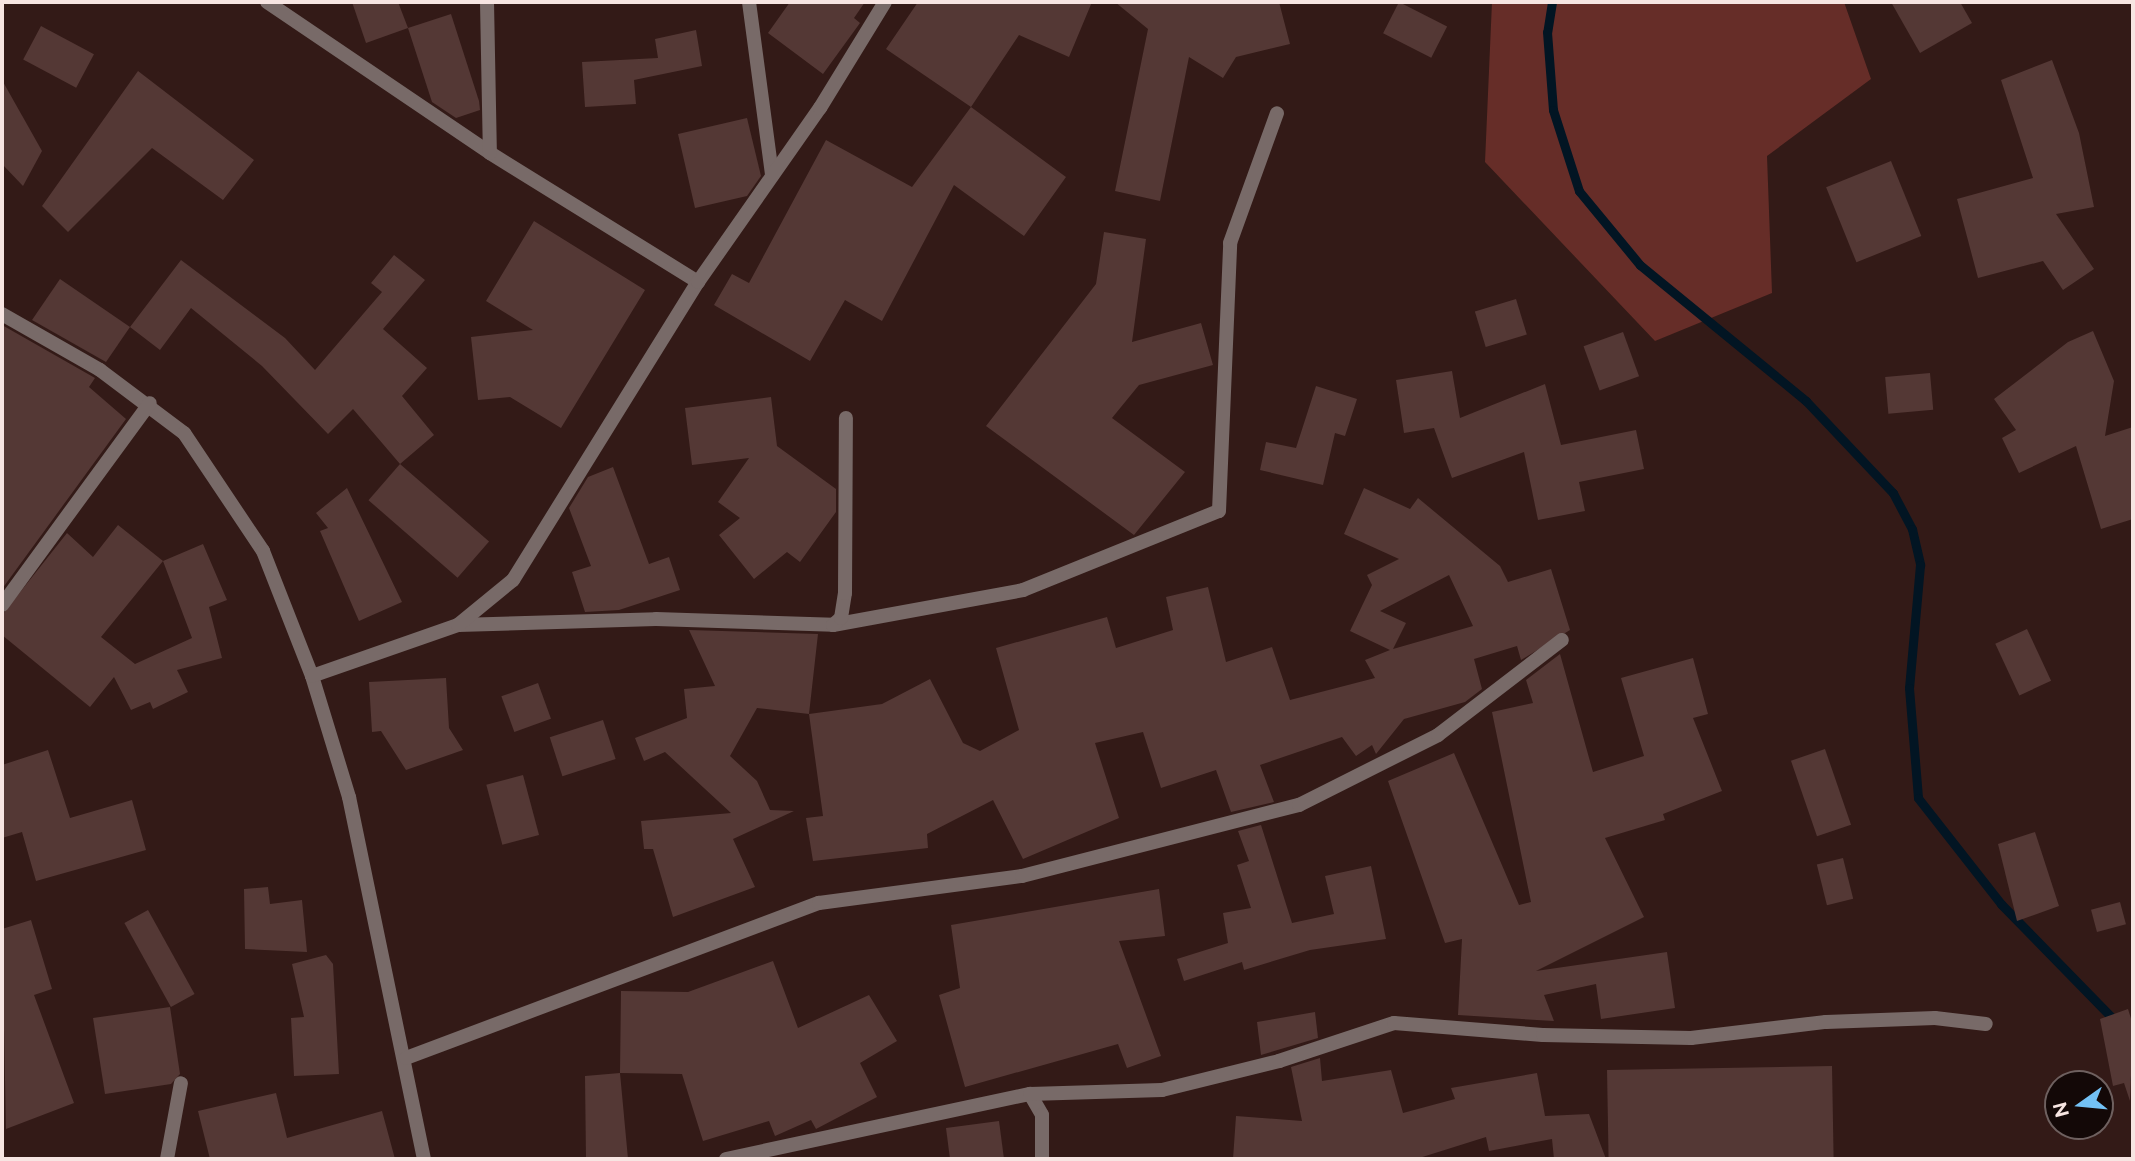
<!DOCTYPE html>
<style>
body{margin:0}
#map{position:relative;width:2135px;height:1161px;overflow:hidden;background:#331a17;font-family:Raleway,sans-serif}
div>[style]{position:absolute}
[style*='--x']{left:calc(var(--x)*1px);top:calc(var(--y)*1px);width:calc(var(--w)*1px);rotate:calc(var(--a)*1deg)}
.green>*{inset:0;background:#662d28}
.stream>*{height:9px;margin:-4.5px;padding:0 4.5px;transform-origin:4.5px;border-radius:4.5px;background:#021523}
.building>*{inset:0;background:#543835;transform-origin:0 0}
.minor>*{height:14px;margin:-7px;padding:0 7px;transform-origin:7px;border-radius:7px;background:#786a68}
span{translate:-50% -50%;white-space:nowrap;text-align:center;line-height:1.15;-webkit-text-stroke:7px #130807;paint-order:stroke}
.frame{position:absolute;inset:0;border:4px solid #f7e5e2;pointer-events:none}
.north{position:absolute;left:2044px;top:1070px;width:70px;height:70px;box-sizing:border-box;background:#130807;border:2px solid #6e605f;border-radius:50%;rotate:255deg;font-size:19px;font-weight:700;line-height:28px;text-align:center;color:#f7e5e2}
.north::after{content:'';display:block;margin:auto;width:24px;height:32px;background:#73c1f5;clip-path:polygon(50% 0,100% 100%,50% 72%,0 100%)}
</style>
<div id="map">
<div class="green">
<div style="clip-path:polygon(1492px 2px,1844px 2px,1871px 79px,1767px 156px,1772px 293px,1655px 341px,1485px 162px)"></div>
</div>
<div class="stream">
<div style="--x:1552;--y:2;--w:30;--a:99"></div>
<div style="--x:1547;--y:32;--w:78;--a:85.6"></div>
<div style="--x:1553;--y:110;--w:85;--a:72.2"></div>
<div style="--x:1579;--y:191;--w:96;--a:50.5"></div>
<div style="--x:1640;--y:265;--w:215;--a:39.3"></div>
<div style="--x:1806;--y:401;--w:127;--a:46.6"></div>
<div style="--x:1893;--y:493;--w:41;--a:62.2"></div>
<div style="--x:1912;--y:529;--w:37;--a:77"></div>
<div style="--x:1920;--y:565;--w:123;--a:95.1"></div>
<div style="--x:1909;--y:688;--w:110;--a:85.3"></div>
<div style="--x:1918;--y:798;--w:135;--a:51.9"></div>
<div style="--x:2001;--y:904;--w:169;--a:45.7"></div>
<div style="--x:2128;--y:1058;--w:20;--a:75"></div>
</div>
<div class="building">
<div style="clip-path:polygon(352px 2px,398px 2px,408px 28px,366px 43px)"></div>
<div style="clip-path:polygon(790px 2px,865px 2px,854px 18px,860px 23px,823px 74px,768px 33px)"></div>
<div style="clip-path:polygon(918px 2px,1092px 2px,1069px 57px,1019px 35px,971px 107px,886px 49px)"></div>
<div style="clip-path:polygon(1115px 2px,1279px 2px,1290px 44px,1236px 57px,1223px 78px,1189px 57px,1160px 201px,1115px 191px,1148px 29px)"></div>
<div style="left:1399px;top:2px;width:54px;height:35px;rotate:27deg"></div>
<div style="clip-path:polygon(1891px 2px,1960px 2px,1972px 23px,1920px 53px)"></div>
<div style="clip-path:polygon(451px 14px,479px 101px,480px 110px,456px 118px,432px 102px,408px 28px)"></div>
<div style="left:41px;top:26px;width:60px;height:38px;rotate:28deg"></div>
<div style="clip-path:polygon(696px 30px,702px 66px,634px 80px,636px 104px,585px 107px,582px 62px,658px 58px,655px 39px)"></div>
<div style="clip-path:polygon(2052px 60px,2079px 133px,2094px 207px,2056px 214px,2094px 269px,2063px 290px,2043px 261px,1978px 278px,1957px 199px,2033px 178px,2001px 80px)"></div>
<div style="clip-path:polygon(138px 71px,254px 160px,223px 200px,152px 148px,68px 232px,42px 206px)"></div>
<div style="clip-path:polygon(2px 80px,42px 151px,23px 186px,2px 164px)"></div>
<div style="clip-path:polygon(971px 107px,1066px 177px,1024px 236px,954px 185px,882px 321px,845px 300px,810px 361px,714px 305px,732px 274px,749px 283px,826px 140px,912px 187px)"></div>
<div style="clip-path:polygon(747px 118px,761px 176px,747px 196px,695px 208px,678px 134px)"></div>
<div style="left:1891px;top:161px;width:81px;height:70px;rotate:68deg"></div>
<div style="clip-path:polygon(534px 221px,645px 290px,561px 428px,510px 397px,478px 400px,471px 337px,533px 330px,486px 301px)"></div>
<div style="clip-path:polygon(1104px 232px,1146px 239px,1132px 342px,1201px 323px,1213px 365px,1139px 385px,1112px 418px,1185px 472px,1134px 535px,986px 426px,1096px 284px)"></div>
<div style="clip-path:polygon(394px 255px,425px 280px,383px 329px,427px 368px,402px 396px,434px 435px,400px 464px,353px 409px,328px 434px,262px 366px,191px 308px,160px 350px,130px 327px,181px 260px,285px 338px,315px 370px,382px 292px,371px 283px)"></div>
<div style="clip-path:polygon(60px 279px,130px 327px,106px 362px,32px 320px)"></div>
<div style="left:1516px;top:299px;width:37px;height:43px;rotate:73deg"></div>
<div style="clip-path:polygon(2px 325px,95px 378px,89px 387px,126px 419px,2px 589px)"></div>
<div style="clip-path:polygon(2093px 331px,2114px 381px,2105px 436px,2133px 427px,2133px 519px,2101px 529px,2076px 446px,2019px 473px,2002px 438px,2016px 430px,1994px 399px,2068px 342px)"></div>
<div style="left:1623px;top:332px;width:47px;height:42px;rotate:70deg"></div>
<div style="clip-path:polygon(1452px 371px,1460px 418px,1545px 384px,1561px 445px,1636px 430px,1644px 469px,1579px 482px,1585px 511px,1538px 520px,1524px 452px,1452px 478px,1434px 428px,1404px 433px,1396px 380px)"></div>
<div style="left:1930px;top:373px;width:37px;height:45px;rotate:85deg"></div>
<div style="clip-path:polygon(1316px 386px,1357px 399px,1345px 436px,1335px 433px,1323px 485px,1260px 470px,1266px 442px,1296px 448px)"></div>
<div style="clip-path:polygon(771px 397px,777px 446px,836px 489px,836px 512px,800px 562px,787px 552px,754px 579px,719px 535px,740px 518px,718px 502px,749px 458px,692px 465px,685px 408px)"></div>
<div style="left:400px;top:464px;width:118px;height:48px;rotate:41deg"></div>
<div style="clip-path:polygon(613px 467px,649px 564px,669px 557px,680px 590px,619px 610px,585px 612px,572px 572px,591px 566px,569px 508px,588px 477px)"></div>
<div style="clip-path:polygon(347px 488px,402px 602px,359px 621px,320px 531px,328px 528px,316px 513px)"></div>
<div style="clip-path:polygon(evenodd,1364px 488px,1410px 509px,1418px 498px,1500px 566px,1508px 582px,1551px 569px,1570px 630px,1521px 660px,1517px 646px,1474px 659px,1482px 689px,1465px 702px,1404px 719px,1376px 754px,1372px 745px,1356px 756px,1342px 737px,1260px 765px,1274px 802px,1231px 812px,1216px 770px,1161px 788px,1143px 732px,1095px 743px,1119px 818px,1023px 859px,993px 800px,927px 834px,928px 848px,813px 861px,806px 818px,823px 816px,809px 714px,882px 704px,930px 679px,963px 743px,980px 751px,1019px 730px,996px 648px,1107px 617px,1116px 648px,1173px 630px,1166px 597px,1208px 587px,1226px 662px,1272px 647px,1290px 700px,1375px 678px,1365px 660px,1390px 650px,1350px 631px,1372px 585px,1367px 575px,1399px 559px,1344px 534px,1364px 488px,1449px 575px,1473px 626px,1393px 649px,1406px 623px,1380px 611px,1449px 575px)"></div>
<div style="clip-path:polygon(evenodd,118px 525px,163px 561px,203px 544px,227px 600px,209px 607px,222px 658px,177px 670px,188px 692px,153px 709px,150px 702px,131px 710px,114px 677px,90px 707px,2px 635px,2px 615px,67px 533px,93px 557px,118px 525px,163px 561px,192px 638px,135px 664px,101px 637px,163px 561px)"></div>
<div style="left:2027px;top:629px;width:57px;height:35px;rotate:65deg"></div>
<div style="clip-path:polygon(689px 630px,818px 634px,809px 714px,757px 708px,730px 756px,757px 781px,770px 810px,794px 811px,733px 839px,755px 887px,673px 917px,653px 849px,644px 849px,641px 821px,731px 813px,665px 752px,644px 761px,635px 738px,687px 718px,684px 689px,715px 686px)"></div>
<div style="clip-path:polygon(1560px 654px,1593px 772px,1644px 756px,1621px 678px,1693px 658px,1708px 714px,1693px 718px,1722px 791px,1663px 814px,1665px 820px,1605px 838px,1644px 917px,1536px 971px,1667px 952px,1675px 1008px,1601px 1019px,1596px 984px,1544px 995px,1554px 1021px,1458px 1015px,1462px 939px,1445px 943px,1388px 781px,1454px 753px,1519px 905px,1531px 902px,1492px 712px,1533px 703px,1526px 680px)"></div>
<div style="clip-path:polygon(446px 678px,449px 728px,463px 750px,406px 770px,381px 731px,372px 732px,369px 682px)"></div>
<div style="left:538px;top:683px;width:38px;height:39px;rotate:70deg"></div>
<div style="left:603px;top:720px;width:41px;height:56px;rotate:72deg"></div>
<div style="left:1825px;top:749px;width:80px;height:36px;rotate:71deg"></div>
<div style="clip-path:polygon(48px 750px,70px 818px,132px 800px,146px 850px,36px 881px,22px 832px,2px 838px,2px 765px)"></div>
<div style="left:523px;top:775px;width:62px;height:38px;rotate:75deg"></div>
<div style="clip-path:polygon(1261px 825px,1292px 923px,1334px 914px,1325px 876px,1371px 866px,1386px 939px,1310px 950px,1244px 970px,1242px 962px,1184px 981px,1177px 959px,1228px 943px,1223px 913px,1251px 908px,1237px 865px,1249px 861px,1238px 831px)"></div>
<div style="clip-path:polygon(2035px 832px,2059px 906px,2017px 921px,1998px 844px)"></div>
<div style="left:1843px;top:858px;width:42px;height:27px;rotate:76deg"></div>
<div style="clip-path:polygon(268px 887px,270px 904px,302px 900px,307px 952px,245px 949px,244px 889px)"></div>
<div style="clip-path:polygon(1159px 889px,1165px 936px,1119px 941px,1161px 1056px,1127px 1068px,1118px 1044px,965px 1087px,939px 995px,960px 988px,951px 925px)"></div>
<div style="left:2120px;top:902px;width:23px;height:30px;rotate:75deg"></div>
<div style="left:148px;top:910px;width:96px;height:27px;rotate:61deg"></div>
<div style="clip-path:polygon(31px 920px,52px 989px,34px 995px,74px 1103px,6px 1129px,2px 929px)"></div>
<div style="clip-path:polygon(326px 955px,333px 964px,339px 1074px,294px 1076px,291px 1018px,304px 1017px,292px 964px)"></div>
<div style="clip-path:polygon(773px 961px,798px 1028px,869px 995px,897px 1041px,860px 1063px,877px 1097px,816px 1129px,811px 1120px,775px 1136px,769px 1121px,703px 1141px,682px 1074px,620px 1073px,621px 991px,688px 992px)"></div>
<div style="clip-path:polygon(170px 1007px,180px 1074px,171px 1084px,105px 1094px,93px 1018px)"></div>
<div style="clip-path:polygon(2128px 1009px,2133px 1025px,2130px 1101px,2124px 1083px,2113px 1086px,2100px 1019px)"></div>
<div style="clip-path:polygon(1315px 1012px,1318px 1038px,1261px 1055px,1257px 1022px)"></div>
<div style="clip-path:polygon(1320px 1058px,1322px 1081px,1391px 1070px,1403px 1113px,1455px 1099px,1451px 1088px,1537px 1073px,1545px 1116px,1589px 1114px,1606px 1159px,1554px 1159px,1552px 1139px,1489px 1151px,1486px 1137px,1416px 1159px,1233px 1159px,1236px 1116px,1302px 1121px,1291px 1067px)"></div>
<div style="left:1832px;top:1066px;width:93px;height:225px;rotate:89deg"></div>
<div style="clip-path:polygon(620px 1073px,628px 1159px,586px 1159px,585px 1076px)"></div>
<div style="clip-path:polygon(276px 1093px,287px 1138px,382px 1111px,395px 1159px,210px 1159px,198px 1111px)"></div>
<div style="clip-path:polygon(999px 1121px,1004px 1159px,950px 1159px,946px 1128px)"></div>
</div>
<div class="minor">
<div style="--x:267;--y:2;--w:269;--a:34.1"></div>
<div style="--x:490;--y:153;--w:245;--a:31.8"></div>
<div style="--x:487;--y:2;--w:151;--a:88.9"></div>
<div style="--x:749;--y:2;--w:175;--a:82.4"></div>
<div style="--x:2;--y:314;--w:113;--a:29.7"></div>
<div style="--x:100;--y:370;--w:105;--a:36.9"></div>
<div style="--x:184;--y:433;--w:142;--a:56.2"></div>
<div style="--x:263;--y:551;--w:134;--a:68.6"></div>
<div style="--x:312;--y:676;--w:127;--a:73"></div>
<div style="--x:349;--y:797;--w:370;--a:78.3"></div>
<div style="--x:2;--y:605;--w:250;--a:-53.8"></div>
<div style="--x:458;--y:625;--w:198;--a:-1.7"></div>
<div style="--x:656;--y:619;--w:177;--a:1.9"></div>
<div style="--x:833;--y:625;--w:193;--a:-10.4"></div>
<div style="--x:1023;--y:590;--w:211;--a:-22"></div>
<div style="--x:1219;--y:511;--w:268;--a:-87.6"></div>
<div style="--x:1230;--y:243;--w:138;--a:-70.1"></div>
<div style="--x:833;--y:625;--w:11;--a:-41"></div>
<div style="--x:841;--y:618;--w:25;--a:-81"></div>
<div style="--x:845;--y:593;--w:175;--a:-89.7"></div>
<div style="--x:312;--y:676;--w:155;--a:-19.3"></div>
<div style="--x:458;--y:625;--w:71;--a:-39.3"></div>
<div style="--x:513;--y:580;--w:351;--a:-58.2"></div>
<div style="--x:698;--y:282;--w:213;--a:-55"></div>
<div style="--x:820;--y:108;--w:124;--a:-58.5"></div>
<div style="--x:406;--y:1058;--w:441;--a:-20.6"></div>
<div style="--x:819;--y:903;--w:205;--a:-7.6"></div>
<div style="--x:1022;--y:876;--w:286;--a:-14.4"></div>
<div style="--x:1299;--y:805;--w:156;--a:-26.7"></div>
<div style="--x:1438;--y:735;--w:156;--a:-37.5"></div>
<div style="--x:1030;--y:1094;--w:24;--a:60"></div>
<div style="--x:1042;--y:1115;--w:44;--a:90"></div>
<div style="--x:167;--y:1159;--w:77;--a:-79.6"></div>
<div style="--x:726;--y:1159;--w:311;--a:-12.1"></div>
<div style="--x:1030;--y:1094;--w:132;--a:-1.7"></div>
<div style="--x:1162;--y:1090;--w:121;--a:-13.9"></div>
<div style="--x:1279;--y:1061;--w:121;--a:-18.3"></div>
<div style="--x:1394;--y:1023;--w:149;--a:4.6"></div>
<div style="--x:1543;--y:1035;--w:148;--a:1.2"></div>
<div style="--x:1691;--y:1038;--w:136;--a:-6.8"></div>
<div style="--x:1826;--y:1022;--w:109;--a:-2.1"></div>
<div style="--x:1935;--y:1018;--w:51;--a:6.7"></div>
</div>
<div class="frame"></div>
<div class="north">N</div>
</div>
